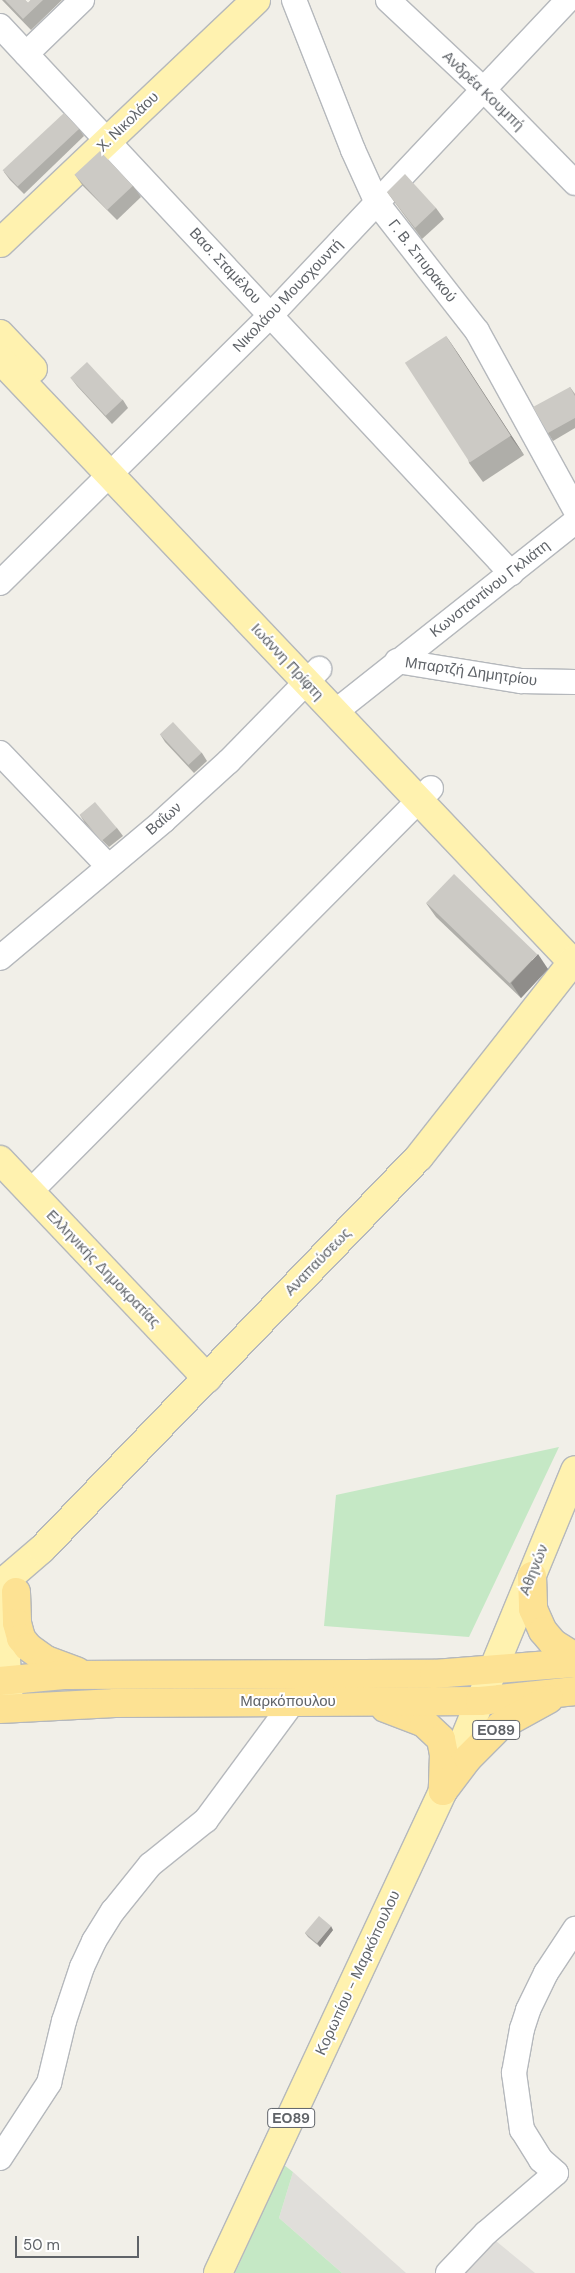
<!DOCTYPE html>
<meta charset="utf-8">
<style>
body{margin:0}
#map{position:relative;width:575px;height:2273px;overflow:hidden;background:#f1efe8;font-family:"DM Sans",sans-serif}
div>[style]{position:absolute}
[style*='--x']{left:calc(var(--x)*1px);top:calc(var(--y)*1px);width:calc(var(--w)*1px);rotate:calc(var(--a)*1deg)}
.industrial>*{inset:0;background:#e0deda}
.green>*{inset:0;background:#c5e8c5}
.roads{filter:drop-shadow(1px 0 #b5b8bc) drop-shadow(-1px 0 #b5b8bc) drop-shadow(0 1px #b5b8bc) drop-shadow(0 -1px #b5b8bc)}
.minor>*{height:24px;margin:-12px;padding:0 12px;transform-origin:12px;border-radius:12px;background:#fff}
.major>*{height:28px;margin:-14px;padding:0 14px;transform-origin:14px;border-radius:14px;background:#fff2af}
.highway>*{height:28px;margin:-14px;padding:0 14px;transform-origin:14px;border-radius:14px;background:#fde293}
.wall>*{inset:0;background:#afaea9}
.shaded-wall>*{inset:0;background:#8f8d8a}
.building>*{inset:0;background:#cccac5;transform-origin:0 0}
span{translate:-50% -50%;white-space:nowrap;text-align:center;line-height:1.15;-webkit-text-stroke:4px #fff;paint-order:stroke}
.shield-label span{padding:1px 4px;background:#fff;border:1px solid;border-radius:4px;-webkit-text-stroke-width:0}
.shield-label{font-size:14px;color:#5f6368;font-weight:700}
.street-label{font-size:15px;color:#5f6368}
.scale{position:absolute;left:15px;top:2236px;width:124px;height:22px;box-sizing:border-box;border:2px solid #5f6368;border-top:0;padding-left:6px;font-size:15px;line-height:18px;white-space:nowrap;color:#5f6368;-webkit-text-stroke:4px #fff;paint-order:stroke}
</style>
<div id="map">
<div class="industrial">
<div style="clip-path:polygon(293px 2172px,406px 2273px,342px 2273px,279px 2218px)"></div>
<div style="clip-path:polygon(491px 2237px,535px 2273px,456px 2273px)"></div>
</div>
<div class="green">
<div style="clip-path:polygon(559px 1447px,469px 1637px,324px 1626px,336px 1495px)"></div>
<div style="clip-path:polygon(284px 2165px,293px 2172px,279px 2218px,342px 2273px,235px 2273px)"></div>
</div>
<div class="roads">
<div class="minor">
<div style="--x:294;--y:0;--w:161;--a:68.5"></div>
<div style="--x:353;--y:150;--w:58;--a:65.6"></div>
<div style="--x:377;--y:203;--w:162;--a:52"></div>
<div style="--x:477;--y:331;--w:203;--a:61.2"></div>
<div style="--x:388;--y:0;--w:132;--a:43.2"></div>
<div style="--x:484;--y:90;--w:130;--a:45.6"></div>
<div style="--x:0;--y:26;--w:749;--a:46.95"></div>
<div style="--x:26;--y:54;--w:78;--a:-44"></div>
<div style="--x:0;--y:583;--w:381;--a:-44.7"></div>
<div style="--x:271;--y:315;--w:433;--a:-46.7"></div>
<div style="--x:397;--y:661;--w:126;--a:9.2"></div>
<div style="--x:521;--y:681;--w:54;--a:1.1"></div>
<div style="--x:335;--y:712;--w:306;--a:-38.4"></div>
<div style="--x:0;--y:753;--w:156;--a:46.3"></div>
<div style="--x:0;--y:958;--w:213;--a:-40"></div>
<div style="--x:163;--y:821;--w:89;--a:-42.3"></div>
<div style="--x:229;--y:761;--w:129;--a:-45.6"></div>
<div style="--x:30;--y:1192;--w:569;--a:-45.21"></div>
<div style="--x:0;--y:2158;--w:90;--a:-56.8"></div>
<div style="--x:49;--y:2083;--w:64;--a:-76.4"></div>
<div style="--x:64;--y:2021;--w:57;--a:-71.6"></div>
<div style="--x:82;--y:1967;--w:29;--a:-65"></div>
<div style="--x:94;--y:1941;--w:36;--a:-58"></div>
<div style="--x:113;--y:1911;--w:59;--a:-51.2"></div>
<div style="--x:150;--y:1865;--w:72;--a:-38.8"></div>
<div style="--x:206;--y:1820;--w:147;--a:-53.6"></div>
<div style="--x:448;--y:2273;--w:55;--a:-46.5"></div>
<div style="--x:486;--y:2233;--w:92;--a:-40.6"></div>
<div style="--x:556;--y:2173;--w:20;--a:-139"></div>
<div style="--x:541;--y:2160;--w:36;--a:-122"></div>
<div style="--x:522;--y:2130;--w:58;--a:-98"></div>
<div style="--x:514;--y:2073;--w:45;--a:-79.7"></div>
<div style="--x:522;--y:2029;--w:20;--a:-72"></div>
<div style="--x:528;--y:2010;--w:41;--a:-64.1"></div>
<div style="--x:546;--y:1973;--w:53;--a:-56.6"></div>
</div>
<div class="major">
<div style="--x:0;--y:243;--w:353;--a:-43.5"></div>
<div style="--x:0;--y:334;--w:48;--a:46.7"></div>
<div style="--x:0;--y:359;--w:835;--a:46.5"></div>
<div style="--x:0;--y:1160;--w:301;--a:46.5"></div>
<div style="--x:0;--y:1585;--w:55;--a:-40.6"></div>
<div style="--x:42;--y:1549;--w:544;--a:-46.12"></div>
<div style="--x:419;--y:1157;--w:252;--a:-51.8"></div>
<div style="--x:9;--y:1704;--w:61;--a:-93.8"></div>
<div style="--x:5;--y:1643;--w:25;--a:-83"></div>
<div style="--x:8;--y:1618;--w:21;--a:-71"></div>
<div style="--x:218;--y:2273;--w:532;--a:-64.98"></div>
<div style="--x:443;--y:1791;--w:347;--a:-67.6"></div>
</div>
<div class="highway">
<div style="--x:532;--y:1576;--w:33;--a:88"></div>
<div style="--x:533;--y:1609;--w:24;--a:66"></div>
<div style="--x:543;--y:1631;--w:16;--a:50"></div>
<div style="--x:553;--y:1643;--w:26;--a:32"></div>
<div style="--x:16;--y:1592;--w:31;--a:88"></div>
<div style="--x:17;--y:1623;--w:16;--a:75"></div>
<div style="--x:21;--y:1638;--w:11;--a:52"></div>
<div style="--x:28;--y:1647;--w:22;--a:36"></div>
<div style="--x:46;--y:1660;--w:33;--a:20"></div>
<div style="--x:0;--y:1681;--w:64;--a:-5.4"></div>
<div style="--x:64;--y:1675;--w:370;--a:-0.2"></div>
<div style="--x:434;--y:1674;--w:141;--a:-4.5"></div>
<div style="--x:385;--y:1708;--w:42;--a:21"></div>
<div style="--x:424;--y:1723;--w:23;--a:43"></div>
<div style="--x:441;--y:1739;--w:15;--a:79"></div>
<div style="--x:444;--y:1754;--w:37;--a:92"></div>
<div style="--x:0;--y:1709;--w:115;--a:-3"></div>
<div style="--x:115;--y:1703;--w:365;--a:-0.3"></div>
<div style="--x:480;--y:1701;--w:96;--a:-6"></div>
<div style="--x:443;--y:1791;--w:41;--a:-52.9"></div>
<div style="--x:468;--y:1758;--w:45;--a:-45"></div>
<div style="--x:500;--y:1726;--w:56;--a:-28.9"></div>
</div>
</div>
<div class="wall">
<div style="clip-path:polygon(2px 0,25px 0,28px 3px,31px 0,62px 0,31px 30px)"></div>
<div style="clip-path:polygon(79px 129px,84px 136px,24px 194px,10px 180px,4px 172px)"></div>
<div style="clip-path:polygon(75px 175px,133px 186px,141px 197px,117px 220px,83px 186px)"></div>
<div style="clip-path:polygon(387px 192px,436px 208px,444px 219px,422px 239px)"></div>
<div style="clip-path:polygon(446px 336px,459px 355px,524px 455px,483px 482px,469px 463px)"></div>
<div style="clip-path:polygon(71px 378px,123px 400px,128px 408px,112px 424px,77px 386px)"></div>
<div style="clip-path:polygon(570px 387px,575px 394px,575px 428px,553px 441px,548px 433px)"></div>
<div style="clip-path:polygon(160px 734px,202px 753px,207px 761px,194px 773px,165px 742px)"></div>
<div style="clip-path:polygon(80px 815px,117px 828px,123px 836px,109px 847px,85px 823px)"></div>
<div style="clip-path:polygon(426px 903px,548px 969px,521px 998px,436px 917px)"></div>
<div style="clip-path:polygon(333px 1930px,320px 1947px,308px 1937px,305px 1933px)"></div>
</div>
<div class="shaded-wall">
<div style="clip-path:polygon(446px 336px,459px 355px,524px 455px,510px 436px)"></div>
<div style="clip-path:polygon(538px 954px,548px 969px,521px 998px,511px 983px)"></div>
<div style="clip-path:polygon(331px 1926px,333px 1930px,320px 1947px,317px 1943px)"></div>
</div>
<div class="building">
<div style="clip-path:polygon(5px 0,25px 0,28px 3px,31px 0,43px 0,23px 19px)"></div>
<div style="left:64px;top:113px;width:22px;height:84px;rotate:47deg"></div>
<div style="left:100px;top:151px;width:48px;height:35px;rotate:47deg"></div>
<div style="clip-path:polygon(405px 174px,436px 208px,415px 228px,387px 192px)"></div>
<div style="left:446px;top:336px;width:119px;height:49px;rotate:57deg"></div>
<div style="left:87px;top:362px;width:52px;height:23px;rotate:47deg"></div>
<div style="clip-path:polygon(570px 387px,575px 396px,575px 418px,548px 433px,533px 407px)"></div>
<div style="left:173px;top:722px;width:42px;height:18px;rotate:47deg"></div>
<div style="left:95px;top:802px;width:34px;height:20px;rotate:50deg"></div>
<div style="left:454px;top:874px;width:116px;height:40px;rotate:44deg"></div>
<div style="left:319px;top:1916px;width:16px;height:22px;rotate:40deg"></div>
</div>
<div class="shield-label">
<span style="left:496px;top:1730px">ΕΟ89</span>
<span style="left:291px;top:2118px">ΕΟ89</span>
</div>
<div class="street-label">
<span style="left:483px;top:91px;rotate:44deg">Ανδρέα Κουμπή</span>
<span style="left:128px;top:122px;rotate:-44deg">Χ. Νικολάου</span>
<span style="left:422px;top:261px;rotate:52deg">Γ. Β. Σπυρακού</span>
<span style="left:225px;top:266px;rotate:47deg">Βασ. Σταμέλου</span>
<span style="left:288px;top:296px;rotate:-46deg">Νικολάου Μουσχουντή</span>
<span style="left:490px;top:589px;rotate:-38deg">Κωνσταντίνου Γκλιάτη</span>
<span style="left:287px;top:662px;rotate:47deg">Ιωάννη Πρίφτη</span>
<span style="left:471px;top:672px;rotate:8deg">Μπαρτζή Δημητρίου</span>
<span style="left:164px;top:819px;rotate:-41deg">Βαΐων</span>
<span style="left:318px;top:1262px;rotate:-46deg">Αναπαύσεως</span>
<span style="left:103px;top:1269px;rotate:46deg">Ελληνικής Δημοκρατίας</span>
<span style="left:534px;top:1570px;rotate:-68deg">Αθηνών</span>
<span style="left:288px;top:1702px">Μαρκόπουλου</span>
<span style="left:358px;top:1973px;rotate:-65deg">Κορωπίου - Μαρκόπουλου</span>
</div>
<div class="scale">50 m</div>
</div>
